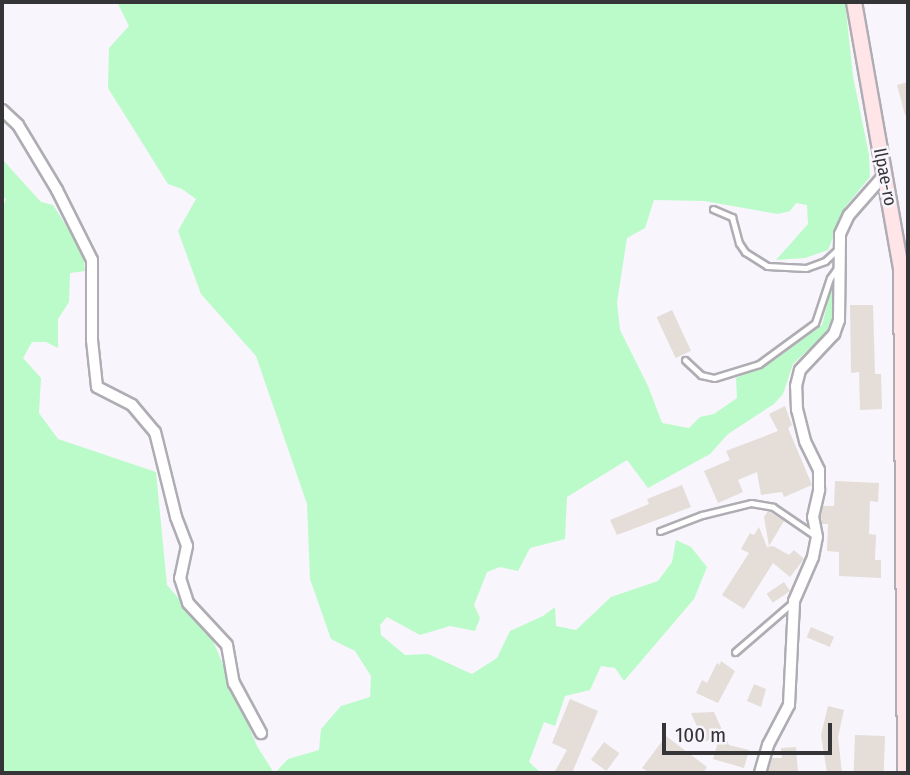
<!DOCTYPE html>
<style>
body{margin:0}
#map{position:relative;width:910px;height:775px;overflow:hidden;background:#f8f5fc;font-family:"Fira Sans Condensed",sans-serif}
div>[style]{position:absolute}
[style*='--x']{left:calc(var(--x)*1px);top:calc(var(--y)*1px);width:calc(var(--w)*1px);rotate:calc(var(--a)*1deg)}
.green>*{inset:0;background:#bbfbca}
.building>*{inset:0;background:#e4ddd8;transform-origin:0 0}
.roads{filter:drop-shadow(2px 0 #afadb3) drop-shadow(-2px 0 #afadb3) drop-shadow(0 2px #afadb3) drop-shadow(0 -2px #afadb3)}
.lane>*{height:5px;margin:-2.5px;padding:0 2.5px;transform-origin:2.5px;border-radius:2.5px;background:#fff}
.street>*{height:10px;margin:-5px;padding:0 5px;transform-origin:5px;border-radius:5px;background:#fff}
.secondary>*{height:14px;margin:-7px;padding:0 7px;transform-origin:7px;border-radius:7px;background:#ffe5e7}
span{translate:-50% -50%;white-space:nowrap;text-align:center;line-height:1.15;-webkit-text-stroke:5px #f8f5fc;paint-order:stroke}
.street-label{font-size:18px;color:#353436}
.frame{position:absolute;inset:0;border:4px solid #353436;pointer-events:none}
.scale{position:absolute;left:662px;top:723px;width:170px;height:32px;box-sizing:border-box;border:4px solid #353436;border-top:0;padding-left:9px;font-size:21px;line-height:24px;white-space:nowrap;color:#353436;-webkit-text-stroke:5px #f8f5fc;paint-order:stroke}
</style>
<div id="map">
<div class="green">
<div style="clip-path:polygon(117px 2px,845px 2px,853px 76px,869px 155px,870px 177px,846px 206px,828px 250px,805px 258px,776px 260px,808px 224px,807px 205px,796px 203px,790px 211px,778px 214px,704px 201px,654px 200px,645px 228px,627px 238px,617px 302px,620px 330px,648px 386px,662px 423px,689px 428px,700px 417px,714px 414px,737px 398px,736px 378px,776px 359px,822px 325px,833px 282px,832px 318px,826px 333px,793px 364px,783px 394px,774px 404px,728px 434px,710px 454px,648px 488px,627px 460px,567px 497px,565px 539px,530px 548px,518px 571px,500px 567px,487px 572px,474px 605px,480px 618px,475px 631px,450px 626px,420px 635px,387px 617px,380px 625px,381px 635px,405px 655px,428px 654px,472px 674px,497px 658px,510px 631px,543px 616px,555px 607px,556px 626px,576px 630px,611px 597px,658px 581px,672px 562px,676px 540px,691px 547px,707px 567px,694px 599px,624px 681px,615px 668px,601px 666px,590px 690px,565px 696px,555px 726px,544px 722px,529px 762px,541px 773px,275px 773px,288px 759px,319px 750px,321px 729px,341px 706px,370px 697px,371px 676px,355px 651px,331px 639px,310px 579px,307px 504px,256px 356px,201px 294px,178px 231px,196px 199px,182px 189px,168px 184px,108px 88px,109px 48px,129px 26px)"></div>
<div style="clip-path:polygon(2px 159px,41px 202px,53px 205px,83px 252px,85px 271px,70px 273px,69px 302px,58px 319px,58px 348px,46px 342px,32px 342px,23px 358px,41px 378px,39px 413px,58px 439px,156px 472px,167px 585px,211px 636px,257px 746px,274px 773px,2px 773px,2px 208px,6px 199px,2px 196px)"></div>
</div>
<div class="building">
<div style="clip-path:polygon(908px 82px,908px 115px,905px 115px,897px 85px)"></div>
<div style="clip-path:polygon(850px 305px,873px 305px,875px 374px,881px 374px,882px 409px,860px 410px,859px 372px,851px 373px)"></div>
<div style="left:672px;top:310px;width:45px;height:17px;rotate:65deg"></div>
<div style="clip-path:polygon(785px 406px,792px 425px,788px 428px,812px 485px,784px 497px,782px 492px,761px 495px,757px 472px,738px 480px,743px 492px,718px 503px,704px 471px,730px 460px,726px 451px,778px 431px,769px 414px)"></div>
<div style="clip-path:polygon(835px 481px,879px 483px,878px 502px,870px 501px,869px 534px,876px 535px,875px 560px,881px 560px,881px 578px,839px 576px,839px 552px,827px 551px,828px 524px,822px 524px,821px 517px,823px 506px,834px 506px)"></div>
<div style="clip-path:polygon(682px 485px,691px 507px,617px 535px,610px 520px,649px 504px,647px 499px)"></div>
<div style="clip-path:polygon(768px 511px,784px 521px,769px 546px,764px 517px)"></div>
<div style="clip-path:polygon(759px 527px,767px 547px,773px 546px,789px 555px,794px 550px,804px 559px,790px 577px,773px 563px,744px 609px,722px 595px,749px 553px,741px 549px,750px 533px,754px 535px)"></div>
<div style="left:784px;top:582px;width:11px;height:21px;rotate:56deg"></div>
<div style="left:811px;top:627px;width:25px;height:11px;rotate:23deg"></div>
<div style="clip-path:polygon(721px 661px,735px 671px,718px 703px,696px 693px,702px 680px,707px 683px,717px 663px,720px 665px)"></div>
<div style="clip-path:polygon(754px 684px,766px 689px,761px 707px,747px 701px)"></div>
<div style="clip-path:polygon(570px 699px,598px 711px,572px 773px,554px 773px,567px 750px,552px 743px)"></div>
<div style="clip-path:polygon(828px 706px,844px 710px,838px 737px,842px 773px,827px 773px,821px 735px)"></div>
<div style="clip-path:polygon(714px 712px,729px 745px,749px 750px,744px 768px,713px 759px,720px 735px,704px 742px,691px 713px)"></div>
<div style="left:855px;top:735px;width:30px;height:38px;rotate:2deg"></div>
<div style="clip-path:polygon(666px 736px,707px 767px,703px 773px,650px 773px,642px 768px)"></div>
<div style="left:604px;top:742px;width:19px;height:22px;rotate:36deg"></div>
<div style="clip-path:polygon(796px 747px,798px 773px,768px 773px,772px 758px,782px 758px,781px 748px)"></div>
</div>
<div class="roads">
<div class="lane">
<div style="--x:713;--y:209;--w:21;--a:23"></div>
<div style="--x:732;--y:217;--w:27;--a:75"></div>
<div style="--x:739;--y:243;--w:11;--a:56"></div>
<div style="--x:745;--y:252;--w:26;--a:32"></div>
<div style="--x:767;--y:266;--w:39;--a:3"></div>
<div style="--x:806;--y:268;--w:20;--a:-20"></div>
<div style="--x:825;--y:261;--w:18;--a:-43"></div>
<div style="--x:685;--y:360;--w:22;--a:43"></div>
<div style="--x:701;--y:375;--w:13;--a:13"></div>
<div style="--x:714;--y:378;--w:47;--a:-17.3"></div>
<div style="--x:759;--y:364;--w:69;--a:-36.2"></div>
<div style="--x:815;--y:323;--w:47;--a:-71.6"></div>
<div style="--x:830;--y:278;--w:14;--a:-54"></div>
<div style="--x:660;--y:531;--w:45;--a:-20.9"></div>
<div style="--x:702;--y:515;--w:50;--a:-13.8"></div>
<div style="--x:751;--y:503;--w:22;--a:10"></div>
<div style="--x:773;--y:507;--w:53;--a:34.3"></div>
<div style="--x:735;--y:652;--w:78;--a:-40.8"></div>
</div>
<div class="street">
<div style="--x:2;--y:110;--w:22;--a:43"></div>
<div style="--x:18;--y:125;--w:76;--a:59"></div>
<div style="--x:57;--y:190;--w:78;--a:63.4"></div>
<div style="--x:92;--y:260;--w:80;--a:90"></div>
<div style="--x:92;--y:340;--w:47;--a:83.9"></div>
<div style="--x:97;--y:387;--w:39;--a:27"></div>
<div style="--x:132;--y:405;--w:35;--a:50"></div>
<div style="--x:155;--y:432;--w:88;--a:76.1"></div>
<div style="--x:176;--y:517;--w:31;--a:69"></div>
<div style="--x:187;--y:546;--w:33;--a:102"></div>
<div style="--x:180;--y:578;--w:26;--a:72"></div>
<div style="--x:188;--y:603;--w:57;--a:47.1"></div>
<div style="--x:227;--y:645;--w:39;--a:80"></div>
<div style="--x:234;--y:683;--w:57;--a:61.6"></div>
<div style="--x:760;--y:773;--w:29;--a:-74"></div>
<div style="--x:768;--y:745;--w:45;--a:-62.3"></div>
<div style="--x:789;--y:705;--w:104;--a:-87.2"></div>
<div style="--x:794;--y:601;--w:48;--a:-66.6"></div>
<div style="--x:813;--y:557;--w:20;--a:-79"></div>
<div style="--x:817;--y:537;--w:20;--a:-101"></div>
<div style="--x:813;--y:517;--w:28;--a:-77"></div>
<div style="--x:819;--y:490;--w:20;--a:-90"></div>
<div style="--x:819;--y:470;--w:32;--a:-116"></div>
<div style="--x:805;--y:441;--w:32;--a:-104"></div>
<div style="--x:797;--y:410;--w:24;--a:-92"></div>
<div style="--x:796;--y:386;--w:16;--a:-76"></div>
<div style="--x:800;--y:370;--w:50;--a:-46.6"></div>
<div style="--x:834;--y:334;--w:15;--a:-70"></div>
<div style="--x:839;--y:320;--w:86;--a:-89.3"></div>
<div style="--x:840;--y:234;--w:21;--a:-65"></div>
<div style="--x:849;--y:215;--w:55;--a:-48.7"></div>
</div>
<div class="secondary">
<div style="--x:854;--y:2;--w:270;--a:80"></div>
<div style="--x:901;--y:268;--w:505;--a:89.55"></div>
</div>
</div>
<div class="street-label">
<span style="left:885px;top:177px;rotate:79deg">Ilpae-ro</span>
</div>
<div class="frame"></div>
<div class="scale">100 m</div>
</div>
